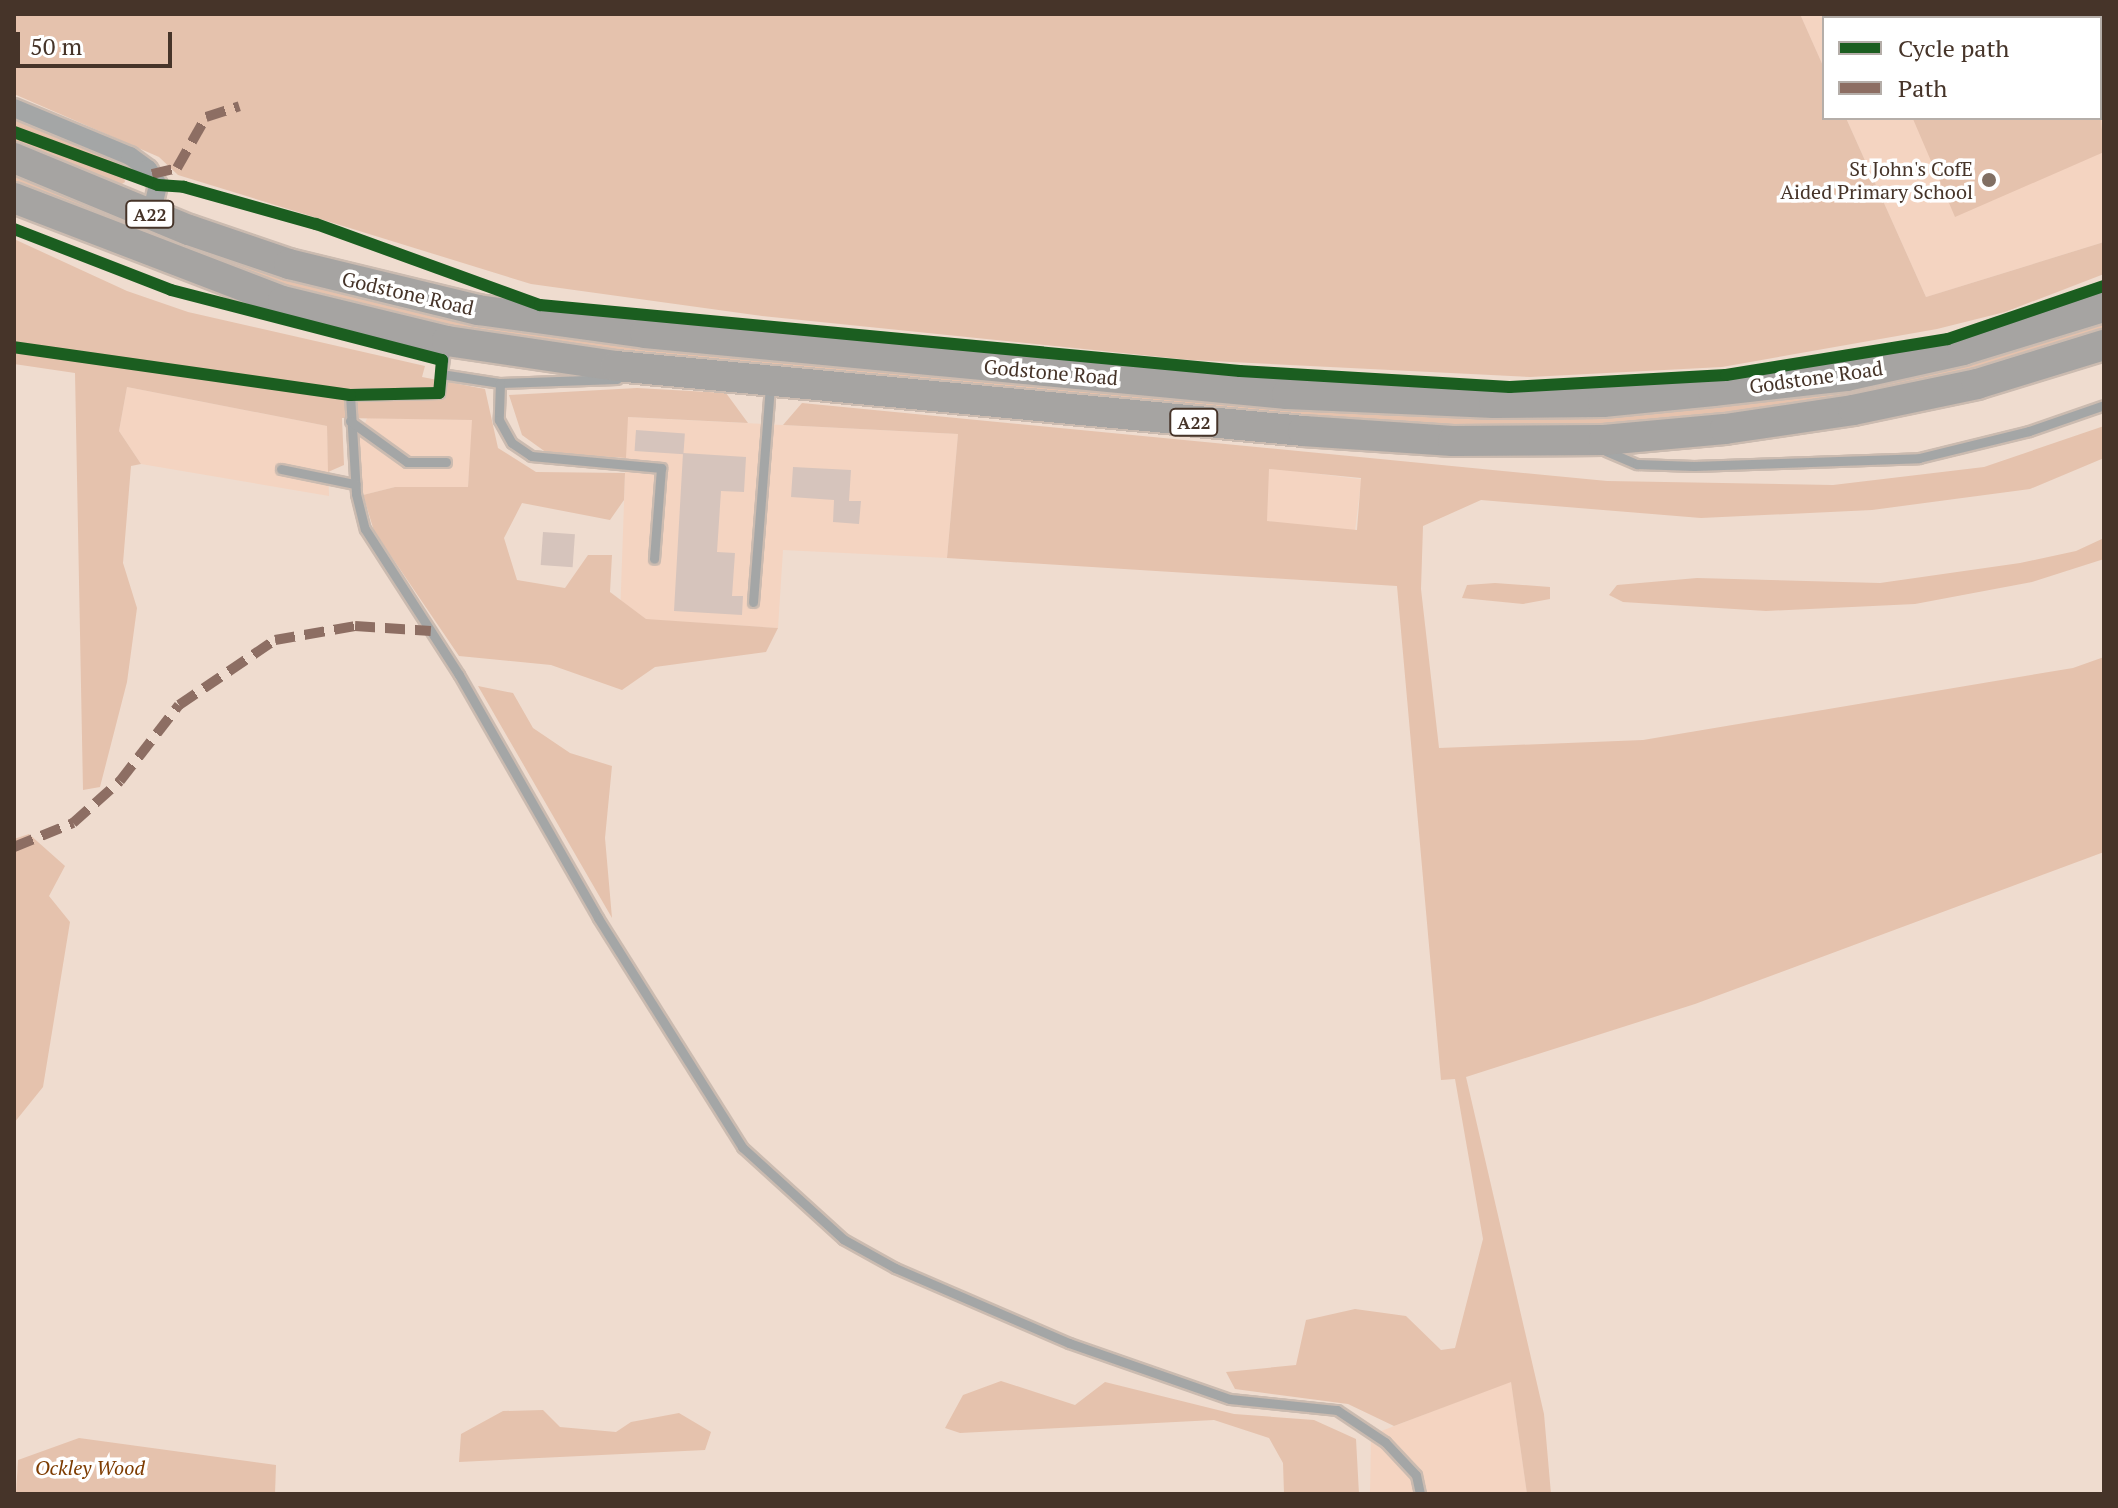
<!DOCTYPE html>
<style>
body{margin:0}
#map{position:relative;width:2118px;height:1508px;overflow:hidden;background:#efdccf;font-family:"PT Serif",serif}
div>[style]{position:absolute}
[style*='--x']{left:calc(var(--x)*1px);top:calc(var(--y)*1px);width:calc(var(--w)*1px);rotate:calc(var(--a)*1deg)}
.built>*{inset:0;background:#f4d4c1;transform-origin:0 0}
.green>*{inset:0;background:#e5c2ad}
.building>*{inset:0;background:#d6c4bc;transform-origin:0 0}
.roads{filter:drop-shadow(2px 0 #cbbbb0) drop-shadow(-2px 0 #cbbbb0) drop-shadow(0 2px #cbbbb0) drop-shadow(0 -2px #cbbbb0)}
.service>*{height:9px;margin:-4.5px;padding:0 4.5px;transform-origin:4.5px;border-radius:4.5px;background:#a4a6a6}
.minor>*{height:18px;margin:-9px;padding:0 9px;transform-origin:9px;border-radius:9px;background:#a4a6a6}
.trunk>*{height:30px;margin:-15px;padding:0 15px;transform-origin:15px;border-radius:15px;background:#a6a4a2}
.quiet>*{height:10px;margin-top:-5px;transform-origin:0;background:repeating-linear-gradient(90deg,#8d6e63 0 20px,transparent 0 30px)}
.cycleway>*{height:12px;margin:-6px;padding:0 6px;transform-origin:6px;border-radius:6px;background:#1b5e20}
.dots>*{width:22px;height:22px;translate:-50% -50%;box-sizing:border-box;border:4px solid #fff;border-radius:50%}
span{translate:-50% -50%;white-space:nowrap;text-align:center;line-height:1.15;-webkit-text-stroke:7px #fff;paint-order:stroke}
.shield-label span{padding:2px 6px;background:#fff;border:2px solid;border-radius:6px;-webkit-text-stroke-width:0}
.shield-label{font-size:18px;color:#463429;font-weight:700}
.poi-label{font-size:20px;color:#463429}
.right{translate:-100% -50%;text-align:right}
.street-label{font-size:20px;color:#463429}
.park-label{font-size:20px;color:#7d3b00;font-style:italic}
.frame{position:absolute;inset:0;border:16px solid #463429;pointer-events:none}
.legend{position:absolute;left:1822px;top:16px;width:280px;height:104px;box-sizing:border-box;background:#fff;border:2px solid #b5aea9;margin:0;padding:10px 14px;list-style:none;font-size:24px;color:#463429}
.legend li{display:flex;align-items:center;gap:16px;height:40px}
.legend b{width:40px;border:2px solid #b5aea9}
.scale{position:absolute;left:16px;top:32px;width:156px;height:36px;box-sizing:border-box;border:4px solid #463429;border-top:0;padding-left:10px;font-size:24px;line-height:28px;white-space:nowrap;color:#463429;-webkit-text-stroke:6px #fff;paint-order:stroke}
</style>
<div id="map">
<div class="built">
<div style="clip-path:polygon(1800px 14px,2104px 14px,2104px 242px,1926px 297px,1846px 118px,2100px 118px,2100px 18px,1824px 18px,1824px 68px)"></div>
<div style="clip-path:polygon(127px 387px,327px 426px,329px 496px,141px 464px,119px 431px)"></div>
<div style="clip-path:polygon(627px 417px,958px 434px,947px 558px,783px 550px,778px 628px,620px 618px)"></div>
<div style="clip-path:polygon(367px 418px,473px 420px,468px 487px,395px 487px,363px 495px,358px 442px)"></div>
<div style="left:1269px;top:468px;width:93px;height:53px;rotate:7deg"></div>
<div style="clip-path:polygon(1511px 1381px,1527px 1494px,1370px 1494px,1371px 1435px)"></div>
</div>
<div class="green">
<div style="clip-path:polygon(14px 14px,1800px 14px,1824px 68px,1824px 118px,1846px 118px,1926px 297px,2104px 242px,2104px 274px,2005px 312px,1937px 329px,1722px 367px,1530px 377px,1190px 360px,762px 316px,531px 284px,178px 175px,159px 157px,14px 94px)"></div>
<div style="clip-path:polygon(2100px 109px,2104px 152px,1955px 217px,1913px 119px,2100px 118px)"></div>
<div style="clip-path:polygon(14px 119px,110px 158px,122px 166px,125px 182px,114px 189px,14px 147px)"></div>
<div style="clip-path:polygon(14px 173px,223px 255px,370px 301px,457px 320px,1616px 414px,2104px 317px,2104px 333px,1974px 375px,1726px 418px,1469px 429px,1338px 419px,658px 360px,398px 318px,313px 295px,93px 215px,14px 181px)"></div>
<div style="clip-path:polygon(14px 239px,127px 291px,188px 312px,425px 366px,422px 377px,485px 389px,498px 448px,536px 472px,625px 473px,624px 500px,610px 520px,522px 503px,504px 538px,517px 580px,565px 588px,588px 555px,612px 555px,610px 592px,646px 619px,778px 628px,766px 652px,655px 667px,622px 690px,551px 665px,459px 656px,374px 531px,363px 495px,395px 487px,468px 487px,472px 420px,342px 418px,344px 465px,328px 472px,327px 426px,127px 387px,119px 431px,141px 464px,131px 466px,123px 563px,137px 608px,127px 682px,100px 787px,83px 790px,75px 373px,14px 364px)"></div>
<div style="clip-path:polygon(637px 388px,726px 393px,748px 423px,628px 417px,626px 458px,547px 453px,522px 435px,509px 395px)"></div>
<div style="clip-path:polygon(evenodd,802px 403px,1607px 481px,1833px 485px,1984px 467px,2104px 426px,2104px 458px,2030px 489px,1872px 510px,1701px 518px,1481px 500px,1423px 526px,1421px 589px,1439px 748px,1643px 740px,2073px 668px,2104px 657px,2104px 852px,1695px 1004px,1466px 1077px,1544px 1414px,1551px 1494px,1527px 1494px,1511px 1382px,1394px 1426px,1348px 1404px,1235px 1389px,1226px 1372px,1296px 1365px,1306px 1320px,1355px 1309px,1406px 1316px,1441px 1350px,1455px 1348px,1483px 1239px,1455px 1079px,1441px 1080px,1397px 586px,947px 558px,958px 434px,783px 425px,802px 403px,1269px 469px,1361px 478px,1357px 530px,1267px 521px,1269px 469px)"></div>
<div style="clip-path:polygon(2104px 538px,2104px 559px,2032px 582px,1915px 604px,1766px 611px,1623px 602px,1609px 595px,1617px 585px,1697px 578px,1880px 583px,2020px 563px,2076px 551px)"></div>
<div style="clip-path:polygon(1495px 583px,1550px 587px,1550px 599px,1523px 604px,1462px 598px,1467px 585px)"></div>
<div style="clip-path:polygon(478px 686px,513px 693px,533px 728px,570px 753px,612px 766px,605px 838px,612px 918px)"></div>
<div style="clip-path:polygon(29px 834px,65px 866px,49px 896px,70px 922px,43px 1087px,14px 1123px,14px 839px)"></div>
<div style="clip-path:polygon(1001px 1381px,1075px 1405px,1105px 1382px,1234px 1414px,1314px 1420px,1356px 1439px,1359px 1494px,1284px 1494px,1283px 1463px,1269px 1438px,1214px 1420px,960px 1433px,945px 1428px,963px 1395px)"></div>
<div style="clip-path:polygon(543px 1410px,560px 1427px,616px 1432px,631px 1422px,679px 1413px,711px 1432px,705px 1450px,459px 1462px,461px 1434px,503px 1411px)"></div>
<div style="clip-path:polygon(79px 1438px,276px 1465px,275px 1494px,16px 1494px,18px 1460px)"></div>
</div>
<div class="building">
<div style="left:636px;top:430px;width:49px;height:21px;rotate:4deg"></div>
<div style="clip-path:polygon(683px 453px,746px 457px,744px 492px,721px 491px,717px 552px,735px 553px,732px 596px,743px 596px,742px 615px,674px 611px)"></div>
<div style="clip-path:polygon(793px 467px,851px 470px,849px 501px,861px 501px,859px 524px,833px 522px,834px 500px,791px 497px)"></div>
<div style="left:543px;top:532px;width:32px;height:33px;rotate:4deg"></div>
</div>
<div class="roads">
<div class="service">
<div style="--x:446;--y:344;--w:49;--a:98.1"></div>
<div style="--x:439;--y:393;--w:89;--a:178.7"></div>
<div style="--x:350;--y:395;--w:99;--a:86.5"></div>
<div style="--x:356;--y:494;--w:36;--a:76"></div>
<div style="--x:365;--y:529;--w:174;--a:57.2"></div>
<div style="--x:459;--y:675;--w:280;--a:60.2"></div>
<div style="--x:598;--y:918;--w:271;--a:57.8"></div>
<div style="--x:742;--y:1147;--w:137;--a:42.3"></div>
<div style="--x:843;--y:1239;--w:60;--a:29.1"></div>
<div style="--x:895;--y:1268;--w:189;--a:23.3"></div>
<div style="--x:1069;--y:1343;--w:170;--a:19.2"></div>
<div style="--x:1230;--y:1399;--w:108;--a:5.9"></div>
<div style="--x:1337;--y:1410;--w:58;--a:33.7"></div>
<div style="--x:1385;--y:1442;--w:45;--a:46.8"></div>
<div style="--x:1416;--y:1475;--w:19;--a:78"></div>
<div style="--x:441;--y:374;--w:60;--a:8.7"></div>
<div style="--x:500;--y:383;--w:117;--a:-2"></div>
<div style="--x:500;--y:383;--w:37;--a:92"></div>
<div style="--x:499;--y:420;--w:26;--a:61"></div>
<div style="--x:512;--y:443;--w:23;--a:34"></div>
<div style="--x:531;--y:456;--w:131;--a:5.3"></div>
<div style="--x:661;--y:468;--w:91;--a:94.4"></div>
<div style="--x:350;--y:421;--w:70;--a:35.7"></div>
<div style="--x:407;--y:462;--w:39;--a:0"></div>
<div style="--x:1606;--y:451;--w:34;--a:23"></div>
<div style="--x:1637;--y:464;--w:57;--a:2"></div>
<div style="--x:1694;--y:466;--w:225;--a:-2"></div>
<div style="--x:1919;--y:458;--w:113;--a:-13.8"></div>
<div style="--x:2029;--y:431;--w:79;--a:-19.1"></div>
<div style="--x:281;--y:469;--w:76;--a:11.5"></div>
<div style="--x:753;--y:602;--w:218;--a:-85.5"></div>
</div>
<div class="minor">
<div style="--x:14;--y:108;--w:126;--a:22.5"></div>
<div style="--x:130;--y:156;--w:22;--a:36"></div>
<div style="--x:148;--y:169;--w:19;--a:58"></div>
<div style="--x:158;--y:185;--w:31;--a:103"></div>
</div>
<div class="trunk">
<div style="--x:14;--y:158;--w:189;--a:22.4"></div>
<div style="--x:189;--y:230;--w:106;--a:18.8"></div>
<div style="--x:289;--y:264;--w:195;--a:13.7"></div>
<div style="--x:478;--y:310;--w:169;--a:7.8"></div>
<div style="--x:645;--y:333;--w:645;--a:5.43"></div>
<div style="--x:1287;--y:394;--w:207;--a:2.5"></div>
<div style="--x:1494;--y:403;--w:109;--a:-0.5"></div>
<div style="--x:1603;--y:402;--w:111;--a:-5.7"></div>
<div style="--x:1713;--y:391;--w:134;--a:-6.4"></div>
<div style="--x:1846;--y:376;--w:120;--a:-12.5"></div>
<div style="--x:1963;--y:350;--w:147;--a:-17"></div>
<div style="--x:14;--y:198;--w:288;--a:21"></div>
<div style="--x:283;--y:301;--w:169;--a:13.7"></div>
<div style="--x:447;--y:341;--w:171;--a:8.4"></div>
<div style="--x:616;--y:366;--w:690;--a:5.4"></div>
<div style="--x:1303;--y:431;--w:150;--a:3.8"></div>
<div style="--x:1453;--y:441;--w:151;--a:-0.4"></div>
<div style="--x:1604;--y:440;--w:121;--a:-5.2"></div>
<div style="--x:1725;--y:429;--w:129;--a:-8.4"></div>
<div style="--x:1853;--y:410;--w:127;--a:-11.8"></div>
<div style="--x:1977;--y:384;--w:133;--a:-17.1"></div>
</div>
</div>
<div class="quiet">
<div style="--x:152;--y:174;--w:26;--a:-13"></div>
<div style="--x:177;--y:168;--w:59;--a:-60.4"></div>
<div style="--x:206;--y:117;--w:35;--a:-18"></div>
<div style="--x:14;--y:847;--w:64;--a:-22.1"></div>
<div style="--x:73;--y:823;--w:63;--a:-41.8"></div>
<div style="--x:120;--y:781;--w:96;--a:-52.2"></div>
<div style="--x:179;--y:705;--w:116;--a:-34.1"></div>
<div style="--x:275;--y:640;--w:81;--a:-9.9"></div>
<div style="--x:355;--y:626;--w:76;--a:3.8"></div>
</div>
<div class="cycleway">
<div style="--x:14;--y:132;--w:153;--a:20.2"></div>
<div style="--x:158;--y:185;--w:26;--a:4"></div>
<div style="--x:184;--y:187;--w:137;--a:15.7"></div>
<div style="--x:316;--y:224;--w:238;--a:19.9"></div>
<div style="--x:540;--y:305;--w:703;--a:5.39"></div>
<div style="--x:1240;--y:371;--w:270;--a:3.4"></div>
<div style="--x:1510;--y:387;--w:216;--a:-3.2"></div>
<div style="--x:1726;--y:375;--w:225;--a:-9.2"></div>
<div style="--x:1948;--y:339;--w:165;--a:-18.8"></div>
<div style="--x:14;--y:229;--w:168;--a:21.2"></div>
<div style="--x:171;--y:290;--w:280;--a:14.5"></div>
<div style="--x:442;--y:360;--w:33;--a:95"></div>
<div style="--x:439;--y:393;--w:89;--a:178.7"></div>
<div style="--x:350;--y:395;--w:339;--a:-171.9"></div>
</div>
<div class="dots">
<div style="left:1989px;top:180px;background:#816f63"></div>
</div>
<div class="shield-label">
<span style="left:150px;top:214px">A22</span>
<span style="left:1194px;top:422px">A22</span>
</div>
<div class="poi-label">
<span class="right" style="left:1973px;top:180px">St John's CofE<br>Aided Primary School</span>
</div>
<div class="street-label">
<span style="left:408px;top:293px;rotate:13deg">Godstone Road</span>
<span style="left:1051px;top:372px;rotate:5deg">Godstone Road</span>
<span style="left:1816px;top:377px;rotate:-8deg">Godstone Road</span>
</div>
<div class="park-label">
<span style="left:90px;top:1467px">Ockley Wood</span>
</div>
<div class="frame"></div>
<ul class="legend">
<li><b style="height:10px;background:#1b5e20"></b>Cycle path</li>
<li><b style="height:10px;background:#8d6e63"></b>Path</li>
</ul>
<div class="scale">50 m</div>
</div>
